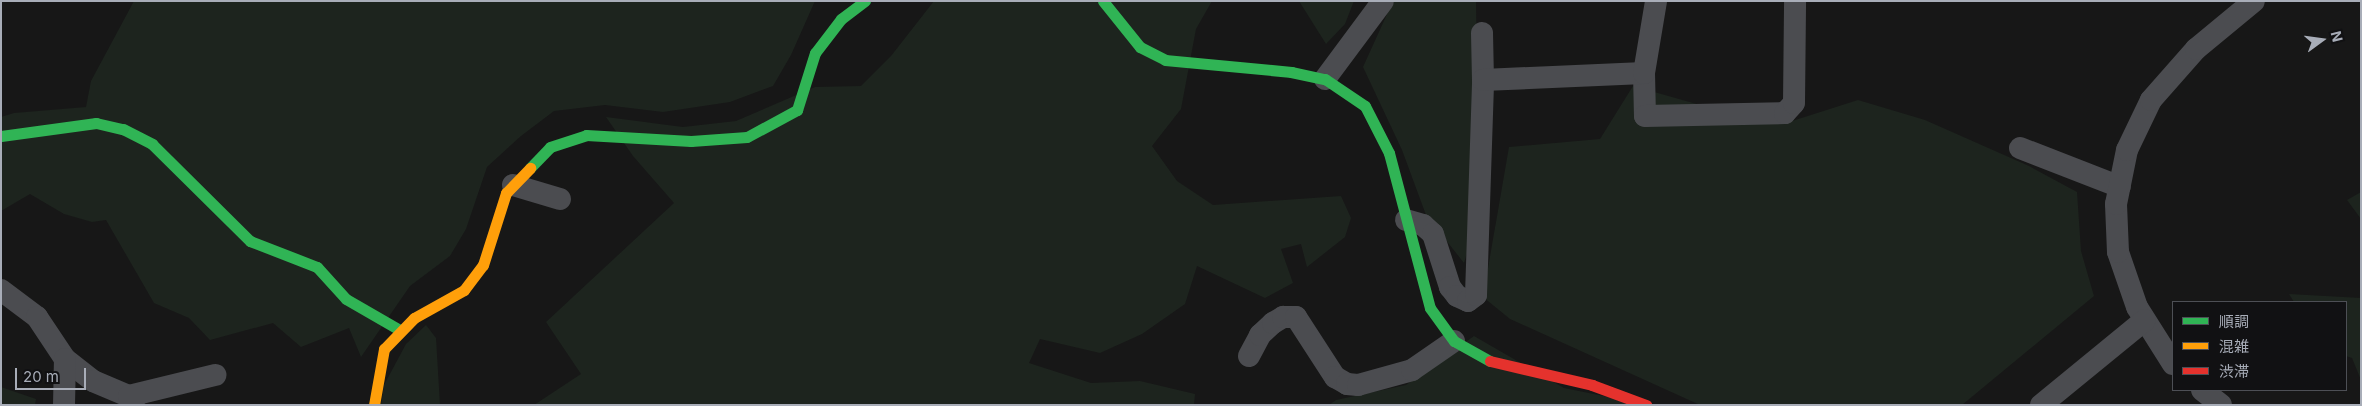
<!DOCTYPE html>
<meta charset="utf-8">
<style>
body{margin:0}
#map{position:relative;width:2362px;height:406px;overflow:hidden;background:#171717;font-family:Inter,"Noto Sans JP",sans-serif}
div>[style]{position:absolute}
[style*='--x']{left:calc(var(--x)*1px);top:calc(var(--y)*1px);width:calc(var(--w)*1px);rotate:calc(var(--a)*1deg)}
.green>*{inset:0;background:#1d241e}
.street>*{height:22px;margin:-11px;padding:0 11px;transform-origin:11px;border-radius:11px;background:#4b4c50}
.fast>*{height:11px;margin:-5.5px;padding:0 5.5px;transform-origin:5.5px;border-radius:5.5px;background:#30b455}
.slow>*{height:11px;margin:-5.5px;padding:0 5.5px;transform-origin:5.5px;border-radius:5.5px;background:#ff9f0a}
.jam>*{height:11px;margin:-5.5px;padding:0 5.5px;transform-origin:5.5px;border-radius:5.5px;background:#e5322d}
span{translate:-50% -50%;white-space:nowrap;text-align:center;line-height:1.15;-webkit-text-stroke:4px #111113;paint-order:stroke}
.frame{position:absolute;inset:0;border:2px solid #a8adb8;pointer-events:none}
.legend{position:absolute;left:2172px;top:301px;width:175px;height:90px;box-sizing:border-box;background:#111113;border:1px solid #4d4f55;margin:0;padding:6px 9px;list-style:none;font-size:15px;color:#a8adb8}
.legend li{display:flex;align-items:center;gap:10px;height:25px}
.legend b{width:25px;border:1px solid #4d4f55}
.north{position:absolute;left:2297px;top:15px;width:50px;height:50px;-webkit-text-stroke:4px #111113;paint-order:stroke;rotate:76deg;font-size:14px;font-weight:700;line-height:20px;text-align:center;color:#a8adb8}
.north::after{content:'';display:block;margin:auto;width:18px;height:22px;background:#a8adb8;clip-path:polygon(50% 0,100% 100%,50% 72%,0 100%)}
.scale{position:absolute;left:15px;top:368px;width:71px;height:22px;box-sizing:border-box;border:2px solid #a8adb8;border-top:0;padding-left:6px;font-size:15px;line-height:18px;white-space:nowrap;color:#a8adb8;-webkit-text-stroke:4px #111113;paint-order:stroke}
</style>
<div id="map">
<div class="green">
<div style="clip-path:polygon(134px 1px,815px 1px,791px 55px,773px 86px,730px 102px,663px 112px,605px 105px,554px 111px,521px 136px,487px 167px,466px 229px,450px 256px,410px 286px,361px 357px,349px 328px,301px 347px,273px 323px,210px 340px,189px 318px,154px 303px,106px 220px,92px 222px,64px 214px,30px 194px,1px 211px,1px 117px,14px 113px,86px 107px,91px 81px)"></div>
<div style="clip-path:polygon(934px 1px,1212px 1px,1196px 29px,1181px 109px,1152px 146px,1177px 181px,1213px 205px,1341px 196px,1351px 218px,1345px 237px,1307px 267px,1301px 244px,1281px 249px,1293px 283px,1265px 298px,1197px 266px,1185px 304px,1142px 334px,1100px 353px,1040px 339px,1029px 363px,1091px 383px,1140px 381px,1195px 394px,1194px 405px,534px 405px,581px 374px,546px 322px,674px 203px,633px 156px,606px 117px,683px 127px,736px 121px,815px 87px,861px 86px,891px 56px)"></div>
<div style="clip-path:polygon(1299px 1px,1354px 1px,1345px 24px,1326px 44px)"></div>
<div style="clip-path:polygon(1393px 1px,1476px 1px,1479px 214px,1464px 263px,1426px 215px,1402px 150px,1363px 67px)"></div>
<div style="clip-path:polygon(1633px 86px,1739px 116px,1789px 122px,1858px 100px,1925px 120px,2029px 166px,2077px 192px,2081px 251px,2094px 296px,1962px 405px,1700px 405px,1510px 319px,1483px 297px,1509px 147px,1600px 139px)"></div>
<div style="clip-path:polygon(2361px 192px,2361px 219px,2347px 200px)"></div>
<div style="clip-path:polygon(2289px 294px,2361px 298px,2361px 380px,2352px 358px,2346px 356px,2346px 302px,2294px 302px)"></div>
<div style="clip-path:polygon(426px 325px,436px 338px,440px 405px,381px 405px,384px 385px,406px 344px)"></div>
<div style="clip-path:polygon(1474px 336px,1564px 388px,1648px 405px,1329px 405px,1336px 400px,1406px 385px)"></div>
<div style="clip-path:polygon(1px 387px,36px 399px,35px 405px,1px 405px)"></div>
</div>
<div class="street">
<div style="--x:1482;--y:33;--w:47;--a:88.8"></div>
<div style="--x:1644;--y:73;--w:43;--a:88.7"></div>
<div style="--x:1645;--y:116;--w:140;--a:-1.2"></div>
<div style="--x:1785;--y:113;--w:13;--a:-48"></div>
<div style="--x:1794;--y:103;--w:102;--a:-89.4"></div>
<div style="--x:1325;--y:79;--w:97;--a:-53.4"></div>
<div style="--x:2020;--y:148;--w:107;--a:21.3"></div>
<div style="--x:513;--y:185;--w:49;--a:16.6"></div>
<div style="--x:1406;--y:220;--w:18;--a:16"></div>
<div style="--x:1423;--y:225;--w:13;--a:42"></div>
<div style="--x:1433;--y:234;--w:56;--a:72.2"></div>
<div style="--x:1450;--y:287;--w:11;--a:52"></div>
<div style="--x:1457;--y:296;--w:12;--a:24"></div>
<div style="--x:1468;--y:301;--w:10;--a:-37"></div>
<div style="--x:1476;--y:295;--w:215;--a:-88.1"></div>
<div style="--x:1483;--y:80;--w:161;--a:-2.5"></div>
<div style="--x:1644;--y:73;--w:73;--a:-80.5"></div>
<div style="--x:1;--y:290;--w:45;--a:36.9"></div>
<div style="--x:37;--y:317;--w:50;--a:56.3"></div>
<div style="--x:65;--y:359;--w:36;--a:38"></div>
<div style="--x:93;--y:381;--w:39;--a:23"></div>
<div style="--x:129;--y:396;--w:10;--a:61"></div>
<div style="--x:1249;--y:356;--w:24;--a:-62"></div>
<div style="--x:1260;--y:335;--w:18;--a:-43"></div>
<div style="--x:1273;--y:323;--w:12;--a:-31"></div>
<div style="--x:1283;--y:317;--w:13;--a:0"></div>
<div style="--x:1296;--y:317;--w:72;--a:57"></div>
<div style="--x:1335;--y:377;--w:14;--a:30"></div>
<div style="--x:1347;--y:384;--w:11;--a:5"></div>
<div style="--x:1358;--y:385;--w:56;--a:-15.5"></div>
<div style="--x:1412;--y:370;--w:51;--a:-34.6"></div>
<div style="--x:2173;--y:364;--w:67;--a:-122.3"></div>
<div style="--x:2137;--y:307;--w:58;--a:-109.1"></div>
<div style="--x:2118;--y:252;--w:48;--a:-92.4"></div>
<div style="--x:2116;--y:204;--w:55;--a:-78.5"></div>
<div style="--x:2127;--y:150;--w:55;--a:-64.4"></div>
<div style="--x:2151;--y:100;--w:68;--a:-48.6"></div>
<div style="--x:2196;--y:49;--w:75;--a:-39.6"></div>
<div style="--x:2202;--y:390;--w:24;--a:38"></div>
<div style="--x:129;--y:396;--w:89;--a:-13.7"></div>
<div style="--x:64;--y:405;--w:46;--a:-88.8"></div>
<div style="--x:2041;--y:405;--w:134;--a:-39.3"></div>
</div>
<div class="fast">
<div style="--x:1103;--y:1;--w:59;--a:51.2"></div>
<div style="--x:1140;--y:47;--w:28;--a:27"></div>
<div style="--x:1165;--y:60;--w:127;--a:5.4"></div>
<div style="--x:1291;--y:72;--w:35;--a:12"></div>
<div style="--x:1325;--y:79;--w:48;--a:34"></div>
<div style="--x:1365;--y:106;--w:53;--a:62.9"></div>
<div style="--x:1389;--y:153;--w:160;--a:75.2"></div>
<div style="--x:1430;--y:308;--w:41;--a:54"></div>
<div style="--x:1454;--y:341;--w:41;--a:29.1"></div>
<div style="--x:1;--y:136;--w:96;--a:-7.8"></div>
<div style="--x:96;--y:123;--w:28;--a:13"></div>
<div style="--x:123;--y:129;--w:33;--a:27"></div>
<div style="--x:152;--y:144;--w:138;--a:44.7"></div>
<div style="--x:250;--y:241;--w:72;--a:21.2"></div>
<div style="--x:317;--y:267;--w:43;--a:47.8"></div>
<div style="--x:346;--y:299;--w:62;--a:29.9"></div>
<div style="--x:530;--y:168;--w:29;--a:-46"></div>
<div style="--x:550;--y:147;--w:38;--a:-18"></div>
<div style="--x:586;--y:135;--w:105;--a:3.3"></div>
<div style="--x:691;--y:141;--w:56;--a:-4.1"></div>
<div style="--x:747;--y:137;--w:57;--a:-28.4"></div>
<div style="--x:797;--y:110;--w:60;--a:-72.5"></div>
<div style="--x:815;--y:53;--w:43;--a:-52.6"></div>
<div style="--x:841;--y:19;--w:30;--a:-37"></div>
</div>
<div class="slow">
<div style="--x:374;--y:405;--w:57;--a:-79.9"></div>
<div style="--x:384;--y:349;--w:43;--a:-45.9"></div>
<div style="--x:414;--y:318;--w:57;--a:-29.2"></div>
<div style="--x:464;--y:290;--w:31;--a:-53"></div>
<div style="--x:483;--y:265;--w:76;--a:-72.3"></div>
<div style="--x:506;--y:193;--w:35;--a:-46"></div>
</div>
<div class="jam">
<div style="--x:1490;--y:361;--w:105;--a:13.2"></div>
<div style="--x:1592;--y:385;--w:58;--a:20.3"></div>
</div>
<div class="frame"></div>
<ul class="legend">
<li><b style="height:6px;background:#30b455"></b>順調</li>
<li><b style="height:6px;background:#ff9f0a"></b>混雑</li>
<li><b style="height:6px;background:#e5322d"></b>渋滞</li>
</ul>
<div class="north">N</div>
<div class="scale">20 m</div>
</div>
